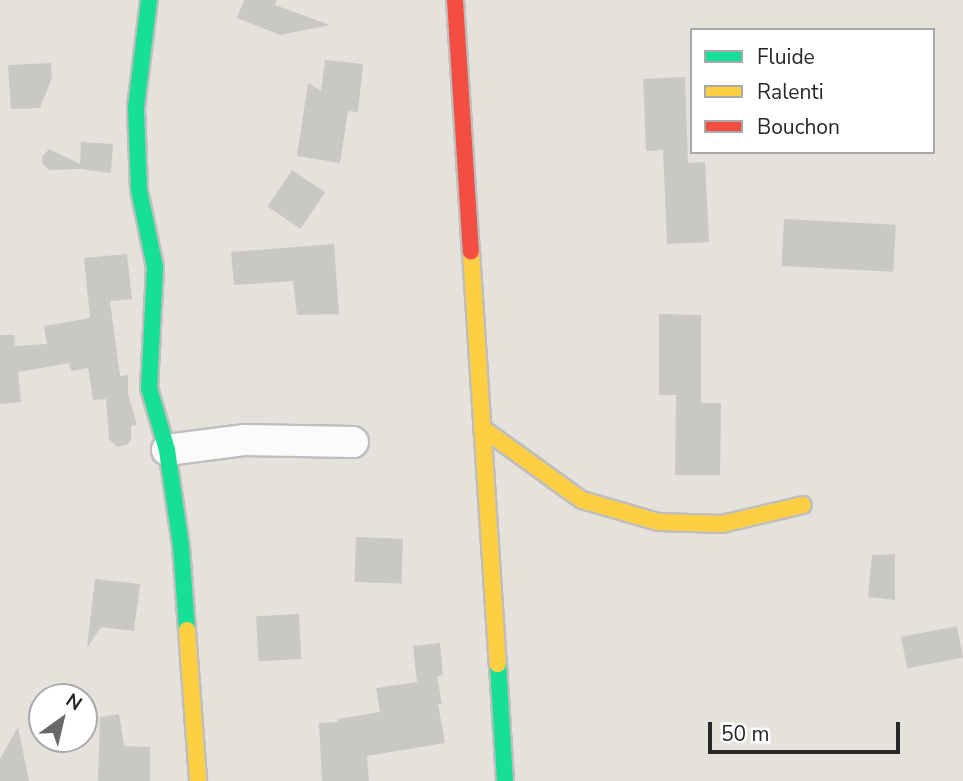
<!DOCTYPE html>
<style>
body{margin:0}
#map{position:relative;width:963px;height:781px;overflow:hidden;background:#e5e2dc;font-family:"Nunito Sans",sans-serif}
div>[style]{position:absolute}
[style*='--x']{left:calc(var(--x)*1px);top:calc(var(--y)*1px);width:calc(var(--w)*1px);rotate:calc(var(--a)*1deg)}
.building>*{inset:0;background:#cac8c3;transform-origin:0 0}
.roads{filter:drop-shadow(2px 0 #bfbebe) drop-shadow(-2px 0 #bfbebe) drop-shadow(0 2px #bfbebe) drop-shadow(0 -2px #bfbebe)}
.street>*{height:30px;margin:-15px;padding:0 15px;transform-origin:15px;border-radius:15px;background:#fbfbfa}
.fast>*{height:16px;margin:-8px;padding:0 8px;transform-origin:8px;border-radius:8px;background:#16e098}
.slow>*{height:16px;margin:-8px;padding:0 8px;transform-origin:8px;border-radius:8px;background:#ffcf43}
.jam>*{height:16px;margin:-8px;padding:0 8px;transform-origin:8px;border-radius:8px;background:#f24e42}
span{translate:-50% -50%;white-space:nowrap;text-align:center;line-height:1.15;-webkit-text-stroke:5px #fff;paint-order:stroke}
.legend{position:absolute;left:690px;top:28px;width:245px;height:126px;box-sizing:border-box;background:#fff;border:2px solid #a9a9a9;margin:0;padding:9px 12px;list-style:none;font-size:21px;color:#272727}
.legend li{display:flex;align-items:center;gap:14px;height:35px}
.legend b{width:35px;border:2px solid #a9a9a9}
.north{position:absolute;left:28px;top:683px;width:70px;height:70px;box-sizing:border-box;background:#fff;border:2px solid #a9a9a9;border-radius:50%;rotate:34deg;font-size:19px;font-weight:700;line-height:28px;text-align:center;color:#272727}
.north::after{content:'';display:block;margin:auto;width:24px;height:32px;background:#6a6866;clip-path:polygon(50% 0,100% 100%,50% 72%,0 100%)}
.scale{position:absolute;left:708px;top:722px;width:192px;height:32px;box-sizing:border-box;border:4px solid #272727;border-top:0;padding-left:9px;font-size:21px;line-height:24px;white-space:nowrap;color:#272727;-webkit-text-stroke:5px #fff;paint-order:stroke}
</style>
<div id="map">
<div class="building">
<div style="clip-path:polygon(244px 0,277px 0,275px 5px,330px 25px,280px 35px,237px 18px)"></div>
<div style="clip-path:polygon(325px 60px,363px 64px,358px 112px,348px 111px,340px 163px,297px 156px,308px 83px,321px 91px)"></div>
<div style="clip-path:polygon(51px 63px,52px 78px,40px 108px,11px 109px,8px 65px)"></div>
<div style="clip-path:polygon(685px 77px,688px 163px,705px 162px,709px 242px,667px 244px,663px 150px,646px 151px,643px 79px)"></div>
<div style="clip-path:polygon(81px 142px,113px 144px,111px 173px,80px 169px,49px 170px,42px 163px,42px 157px,49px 149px,80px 164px)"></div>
<div style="left:292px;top:170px;width:40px;height:44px;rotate:34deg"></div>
<div style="left:784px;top:219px;width:112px;height:47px;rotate:3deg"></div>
<div style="clip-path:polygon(334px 244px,339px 314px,297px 315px,293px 281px,234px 285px,231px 252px)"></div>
<div style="clip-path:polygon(127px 254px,132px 299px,110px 301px,120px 376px,128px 375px,128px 394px,137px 425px,131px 426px,131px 439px,128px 444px,117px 447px,109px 439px,106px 399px,93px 400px,88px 368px,71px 371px,69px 363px,18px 372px,21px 402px,0 404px,0 335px,14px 335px,15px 346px,47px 344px,44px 326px,90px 318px,84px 258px)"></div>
<div style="clip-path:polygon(659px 314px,701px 315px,701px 403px,721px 403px,720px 475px,675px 475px,676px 395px,659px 395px)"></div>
<div style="left:356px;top:537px;width:47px;height:45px;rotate:2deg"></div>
<div style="clip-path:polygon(895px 554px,895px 600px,868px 597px,872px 555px)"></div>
<div style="clip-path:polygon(95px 579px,140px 584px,134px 631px,101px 627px,87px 648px)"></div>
<div style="left:299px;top:614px;width:45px;height:43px;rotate:87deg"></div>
<div style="left:957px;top:626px;width:32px;height:57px;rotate:79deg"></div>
<div style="clip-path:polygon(440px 643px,443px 675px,437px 676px,442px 704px,438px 704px,445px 743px,367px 756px,369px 781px,322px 781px,319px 723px,338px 722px,338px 719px,380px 712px,376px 688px,417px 682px,413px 646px)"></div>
<div style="clip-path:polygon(119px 714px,124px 746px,150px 747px,150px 781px,98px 781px,100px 717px)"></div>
<div style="clip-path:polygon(18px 727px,29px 781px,0 781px,0 759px)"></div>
</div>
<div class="roads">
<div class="street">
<div style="--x:167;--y:450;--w:79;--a:-7.3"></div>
<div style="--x:245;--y:440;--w:108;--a:1.1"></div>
</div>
<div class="fast">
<div style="--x:149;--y:0;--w:109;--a:96.9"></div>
<div style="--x:136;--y:108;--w:82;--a:87.9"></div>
<div style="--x:139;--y:190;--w:79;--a:78.3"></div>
<div style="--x:155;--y:267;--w:121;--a:92.8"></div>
<div style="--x:149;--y:388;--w:65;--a:73.8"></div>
<div style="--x:167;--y:450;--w:97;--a:81.7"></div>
<div style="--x:181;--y:546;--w:84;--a:85.9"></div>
<div style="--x:498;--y:664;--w:117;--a:86.6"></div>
</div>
<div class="slow">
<div style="--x:471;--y:251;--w:414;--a:86.3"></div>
<div style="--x:482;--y:428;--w:123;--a:35.8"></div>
<div style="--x:582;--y:500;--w:79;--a:16.1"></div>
<div style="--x:658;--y:522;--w:64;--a:1.8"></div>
<div style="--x:722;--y:524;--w:83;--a:-13.2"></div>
<div style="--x:187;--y:630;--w:151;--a:85.8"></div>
</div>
<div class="jam">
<div style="--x:455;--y:0;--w:252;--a:86.4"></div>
</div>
</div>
<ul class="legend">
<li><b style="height:9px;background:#16e098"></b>Fluide</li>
<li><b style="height:9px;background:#ffcf43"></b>Ralenti</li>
<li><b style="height:9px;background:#f24e42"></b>Bouchon</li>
</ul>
<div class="north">N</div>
<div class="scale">50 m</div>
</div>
